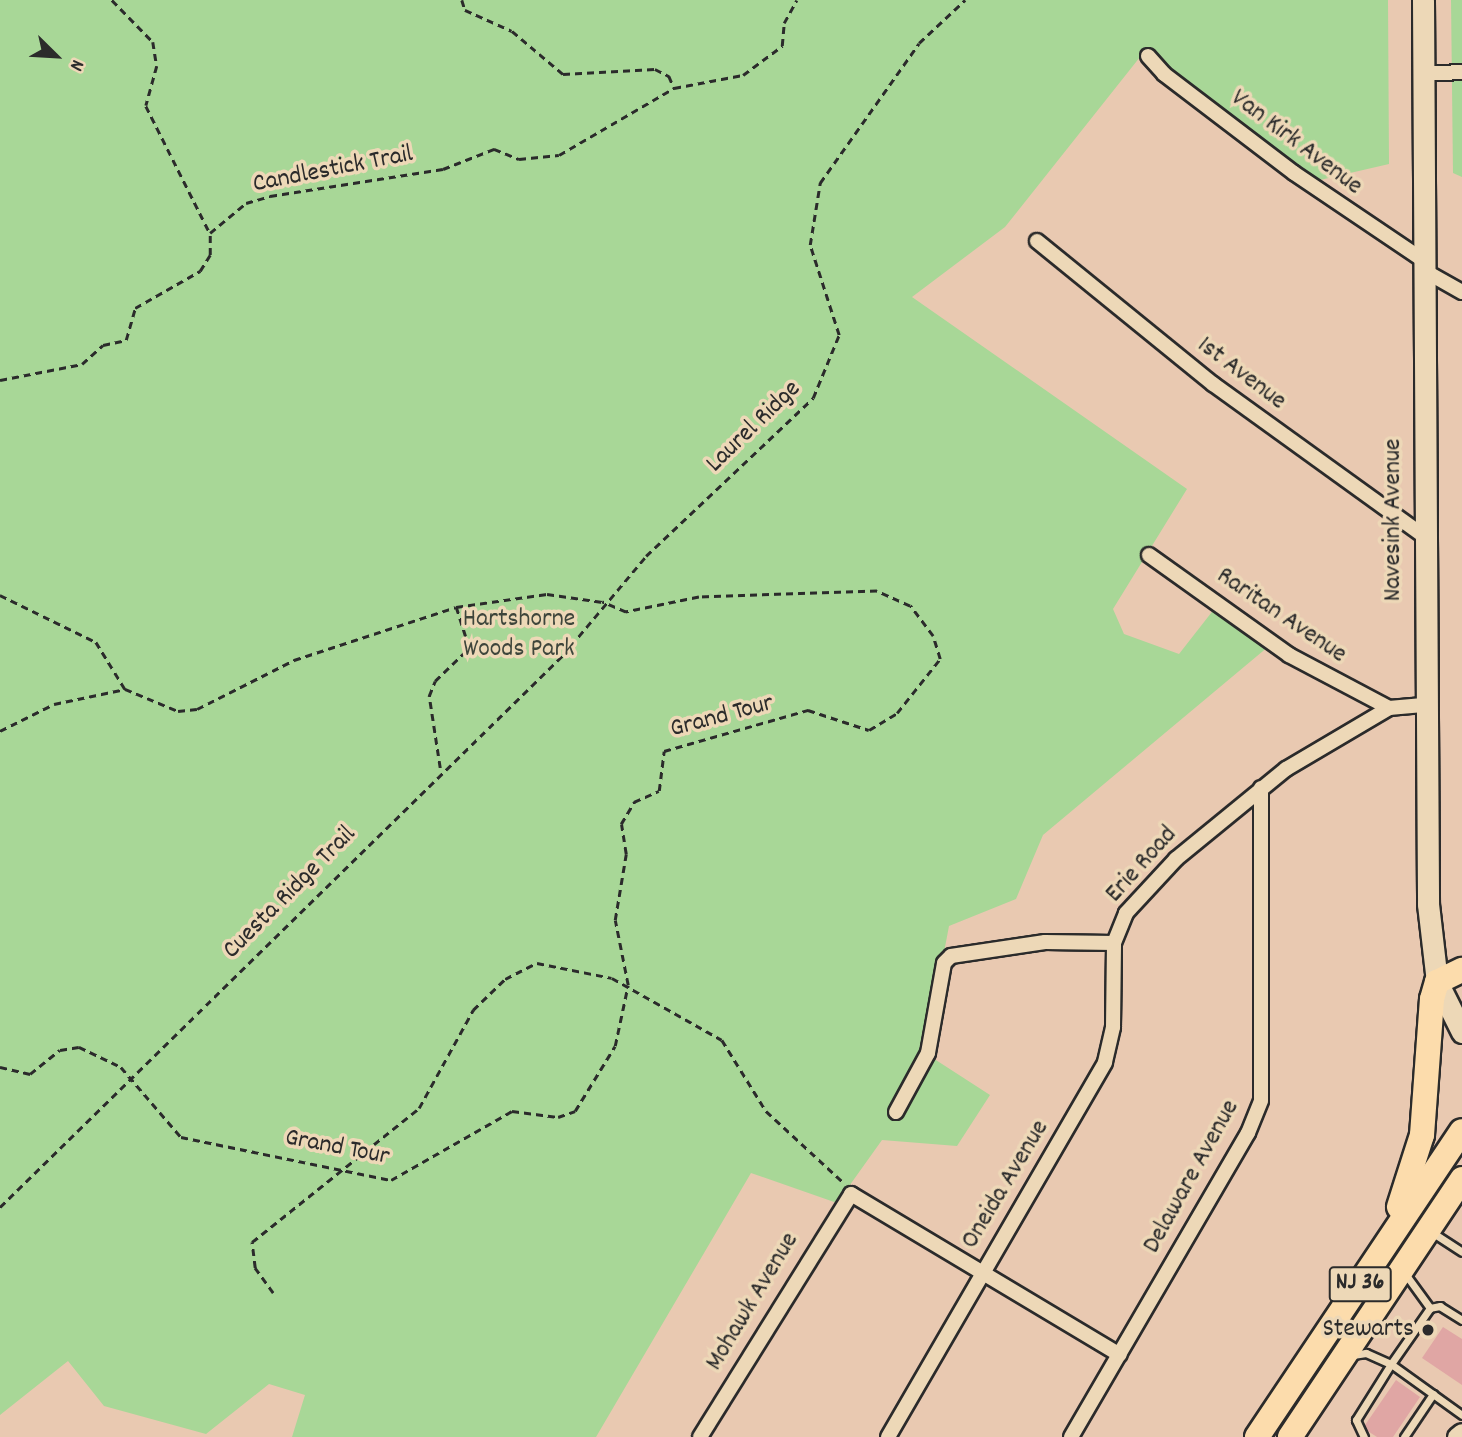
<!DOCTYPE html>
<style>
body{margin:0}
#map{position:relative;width:1462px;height:1437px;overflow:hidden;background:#e9c9b1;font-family:Dekko,sans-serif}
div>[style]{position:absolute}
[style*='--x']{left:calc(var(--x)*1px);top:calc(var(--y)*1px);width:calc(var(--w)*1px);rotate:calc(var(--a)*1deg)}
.green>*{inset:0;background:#a8d797}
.building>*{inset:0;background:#e0a6a4}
.path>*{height:2.5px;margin-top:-1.25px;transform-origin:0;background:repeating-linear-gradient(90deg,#2b2b2b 0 7px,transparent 0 12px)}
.roads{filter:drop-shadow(2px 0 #2b2b2b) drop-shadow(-2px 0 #2b2b2b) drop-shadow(0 2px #2b2b2b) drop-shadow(0 -2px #2b2b2b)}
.service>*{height:7px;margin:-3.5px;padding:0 3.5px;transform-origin:3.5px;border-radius:3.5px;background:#edd8b7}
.minor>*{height:14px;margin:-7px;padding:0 7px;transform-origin:7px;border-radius:7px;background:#edd8b7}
.tertiary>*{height:19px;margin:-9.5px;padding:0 9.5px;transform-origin:9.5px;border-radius:9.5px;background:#edd8b7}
.secondary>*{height:21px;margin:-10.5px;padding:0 10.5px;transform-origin:10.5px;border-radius:10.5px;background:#edd8b7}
.trunk>*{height:24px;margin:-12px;padding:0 12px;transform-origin:12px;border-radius:12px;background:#fcdcac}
.dots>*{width:19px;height:19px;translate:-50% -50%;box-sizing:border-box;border:4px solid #edd8b7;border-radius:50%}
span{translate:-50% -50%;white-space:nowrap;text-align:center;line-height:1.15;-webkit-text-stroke:7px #edd8b7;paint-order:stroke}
.shield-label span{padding:2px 5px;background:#edd8b7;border:2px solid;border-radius:5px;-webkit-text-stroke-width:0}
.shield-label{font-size:24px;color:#2b2b2b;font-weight:700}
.street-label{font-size:26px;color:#2b2b2b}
.park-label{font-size:26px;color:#3e453b}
.poi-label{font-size:26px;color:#2b2b2b}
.right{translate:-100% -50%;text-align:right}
.north{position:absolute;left:21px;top:21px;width:70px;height:70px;-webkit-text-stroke:5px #edd8b7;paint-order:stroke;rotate:114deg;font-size:19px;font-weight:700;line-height:28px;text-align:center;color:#2b2b2b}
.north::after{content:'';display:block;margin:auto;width:24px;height:32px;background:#2b2b2b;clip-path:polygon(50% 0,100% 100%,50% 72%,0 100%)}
</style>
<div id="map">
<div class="green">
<div style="clip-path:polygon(0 0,1388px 0,1389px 164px,1307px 183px,1140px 57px,1005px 227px,912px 297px,1187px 489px,1113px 609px,1124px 634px,1179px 654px,1215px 608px,1269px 646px,1043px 835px,1016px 899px,949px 926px,925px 1053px,990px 1095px,957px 1146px,882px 1140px,837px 1203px,751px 1173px,596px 1437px,292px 1437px,305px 1395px,269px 1384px,206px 1434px,104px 1406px,68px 1361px,0 1415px)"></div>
<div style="clip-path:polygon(1451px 0,1462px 0,1462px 177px,1453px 173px)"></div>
</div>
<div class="building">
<div style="clip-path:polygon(1443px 1327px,1462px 1339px,1462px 1385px,1422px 1358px)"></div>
<div style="clip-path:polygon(1396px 1380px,1420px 1397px,1393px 1437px,1377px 1437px,1363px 1428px)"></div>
</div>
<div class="path">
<div style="--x:112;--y:0;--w:59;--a:45.7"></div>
<div style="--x:153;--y:42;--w:24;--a:81"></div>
<div style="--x:157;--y:66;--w:41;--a:105.4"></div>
<div style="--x:146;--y:106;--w:142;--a:63.3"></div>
<div style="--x:210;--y:233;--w:47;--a:-39.8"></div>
<div style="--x:246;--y:203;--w:25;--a:-16"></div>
<div style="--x:270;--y:196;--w:175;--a:-8.9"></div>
<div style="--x:443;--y:169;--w:55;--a:-21.4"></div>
<div style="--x:494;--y:149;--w:27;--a:22"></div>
<div style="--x:519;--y:159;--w:40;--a:-5.7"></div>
<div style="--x:559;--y:155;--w:133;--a:-30.2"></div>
<div style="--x:674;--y:88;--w:70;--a:-10.7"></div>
<div style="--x:743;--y:75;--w:49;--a:-36.6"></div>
<div style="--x:782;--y:46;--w:23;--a:-85"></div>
<div style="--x:784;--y:23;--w:26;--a:-61"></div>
<div style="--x:462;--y:0;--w:10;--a:73"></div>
<div style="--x:465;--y:10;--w:51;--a:24.1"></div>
<div style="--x:512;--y:31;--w:67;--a:40.1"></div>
<div style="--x:563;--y:74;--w:92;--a:-3.1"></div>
<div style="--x:655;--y:69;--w:16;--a:27"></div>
<div style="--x:669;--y:76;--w:13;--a:67"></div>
<div style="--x:0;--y:380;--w:84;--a:-11"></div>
<div style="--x:82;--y:364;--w:28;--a:-42"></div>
<div style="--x:103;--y:345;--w:24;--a:-12"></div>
<div style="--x:126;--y:340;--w:33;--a:-74"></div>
<div style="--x:135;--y:308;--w:75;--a:-29.6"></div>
<div style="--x:200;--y:271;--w:19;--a:-58"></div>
<div style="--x:210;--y:255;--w:22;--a:-90"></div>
<div style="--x:0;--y:595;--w:107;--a:26.1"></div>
<div style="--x:96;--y:642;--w:55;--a:58.3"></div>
<div style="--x:125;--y:689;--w:57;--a:22.5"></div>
<div style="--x:178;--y:711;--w:19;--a:-6"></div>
<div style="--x:197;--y:709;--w:109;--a:-26.8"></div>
<div style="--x:294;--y:660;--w:170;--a:-18.1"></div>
<div style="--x:456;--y:607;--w:92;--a:-8.1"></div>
<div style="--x:547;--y:594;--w:56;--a:8.3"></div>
<div style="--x:0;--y:731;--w:60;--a:-26.6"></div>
<div style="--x:54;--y:704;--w:73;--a:-11.9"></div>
<div style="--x:440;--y:768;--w:73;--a:-98.7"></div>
<div style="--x:429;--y:696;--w:16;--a:-68"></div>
<div style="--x:435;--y:681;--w:47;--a:-44.1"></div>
<div style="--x:469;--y:648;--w:43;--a:-107.6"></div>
<div style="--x:0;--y:1067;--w:31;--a:13"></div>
<div style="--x:30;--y:1074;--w:38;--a:-39"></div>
<div style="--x:60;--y:1050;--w:19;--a:-9"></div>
<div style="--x:79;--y:1047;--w:47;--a:25.5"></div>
<div style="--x:121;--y:1067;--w:92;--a:49.4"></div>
<div style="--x:181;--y:1137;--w:214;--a:11.6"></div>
<div style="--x:391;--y:1180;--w:139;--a:-29.7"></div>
<div style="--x:512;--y:1111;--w:46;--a:7.4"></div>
<div style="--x:558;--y:1117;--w:18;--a:-19"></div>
<div style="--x:575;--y:1111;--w:76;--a:-58.4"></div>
<div style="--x:615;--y:1046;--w:62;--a:-78"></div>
<div style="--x:628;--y:985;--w:66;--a:-101.3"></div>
<div style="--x:615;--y:920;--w:67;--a:-80.5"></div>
<div style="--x:626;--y:854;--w:30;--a:-99"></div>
<div style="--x:621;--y:824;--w:26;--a:-59"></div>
<div style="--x:634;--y:802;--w:27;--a:-24"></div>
<div style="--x:659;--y:791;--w:40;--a:-82.9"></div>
<div style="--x:664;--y:751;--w:150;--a:-15.9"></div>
<div style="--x:808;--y:710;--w:64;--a:18.2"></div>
<div style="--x:869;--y:730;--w:33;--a:-31"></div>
<div style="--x:897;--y:713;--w:69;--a:-51.5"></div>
<div style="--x:940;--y:659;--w:24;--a:-107"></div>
<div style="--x:933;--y:636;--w:38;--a:-127"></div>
<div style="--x:910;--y:606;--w:36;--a:-156"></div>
<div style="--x:877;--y:591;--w:178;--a:178.1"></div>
<div style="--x:699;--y:597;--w:75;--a:168.4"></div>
<div style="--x:626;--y:612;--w:26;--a:-157"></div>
<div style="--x:0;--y:1207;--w:788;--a:-44.43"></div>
<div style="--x:563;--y:655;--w:129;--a:-50"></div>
<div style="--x:646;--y:556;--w:230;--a:-43.4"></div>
<div style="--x:813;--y:398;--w:68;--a:-67.6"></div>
<div style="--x:839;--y:335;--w:95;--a:-107.9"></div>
<div style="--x:810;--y:245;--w:63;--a:-80.8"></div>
<div style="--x:820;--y:183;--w:171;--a:-54.7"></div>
<div style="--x:919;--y:43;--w:63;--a:-43.1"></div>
<div style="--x:273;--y:1293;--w:31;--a:-126"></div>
<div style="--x:255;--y:1268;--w:26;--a:-97"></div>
<div style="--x:252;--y:1242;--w:214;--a:-38.7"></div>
<div style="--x:419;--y:1108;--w:112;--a:-61.1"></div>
<div style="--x:473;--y:1010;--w:45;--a:-44.1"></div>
<div style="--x:505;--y:979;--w:36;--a:-27"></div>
<div style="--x:537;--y:963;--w:76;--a:11.3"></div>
<div style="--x:612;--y:978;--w:126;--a:29.4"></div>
<div style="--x:722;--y:1040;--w:84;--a:58.2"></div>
<div style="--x:766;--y:1111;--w:105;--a:42.7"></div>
</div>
<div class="roads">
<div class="service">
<div style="--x:1430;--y:1231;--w:38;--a:33"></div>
<div style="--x:1406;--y:1275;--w:41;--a:54"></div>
<div style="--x:1462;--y:1320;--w:26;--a:-148"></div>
<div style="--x:1440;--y:1306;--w:10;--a:169"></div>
<div style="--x:1430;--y:1308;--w:68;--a:124.9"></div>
<div style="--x:1391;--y:1364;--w:87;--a:35.7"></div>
<div style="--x:1353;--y:1355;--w:13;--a:-9"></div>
<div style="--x:1366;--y:1353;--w:27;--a:24"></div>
<div style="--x:1391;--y:1364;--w:66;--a:122"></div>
<div style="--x:1356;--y:1420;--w:19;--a:65"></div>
<div style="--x:1404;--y:1437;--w:52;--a:-56"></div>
</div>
<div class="minor">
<div style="--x:1148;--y:56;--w:24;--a:48"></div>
<div style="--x:1164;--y:74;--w:163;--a:37.3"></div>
<div style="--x:1294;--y:173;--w:156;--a:34"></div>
<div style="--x:1423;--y:74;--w:39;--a:-3"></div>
<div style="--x:1037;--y:241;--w:227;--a:39.1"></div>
<div style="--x:1213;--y:384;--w:260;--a:35.8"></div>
<div style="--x:1423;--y:270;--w:45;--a:29.4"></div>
<div style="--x:1149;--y:555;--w:172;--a:35.5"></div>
<div style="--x:1289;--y:655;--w:113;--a:27.9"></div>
<div style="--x:896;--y:1112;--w:67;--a:-61.5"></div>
<div style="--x:928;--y:1053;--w:91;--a:-79.9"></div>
<div style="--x:944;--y:963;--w:10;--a:-45"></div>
<div style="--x:951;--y:956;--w:95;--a:-8.5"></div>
<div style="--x:1045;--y:942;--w:69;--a:0.8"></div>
<div style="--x:700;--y:1437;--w:286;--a:-58.1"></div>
<div style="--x:851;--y:1194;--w:313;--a:30.9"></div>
<div style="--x:888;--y:1437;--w:433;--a:-59.9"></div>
<div style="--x:1105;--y:1062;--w:36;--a:-77"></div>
<div style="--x:1113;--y:1027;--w:84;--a:-89.3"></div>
<div style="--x:1114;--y:943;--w:32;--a:-68"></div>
<div style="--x:1126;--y:913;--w:74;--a:-47.2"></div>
<div style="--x:1176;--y:859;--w:142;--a:-39.3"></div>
<div style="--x:1286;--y:769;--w:120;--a:-30.6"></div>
<div style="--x:1389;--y:708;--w:37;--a:-5"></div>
<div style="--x:1071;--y:1437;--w:352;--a:-59.8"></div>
<div style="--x:1248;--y:1133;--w:35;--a:-68"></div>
<div style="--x:1261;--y:1100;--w:312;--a:-90"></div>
</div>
<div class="tertiary">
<div style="--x:1457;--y:1437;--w:6;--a:-39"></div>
</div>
<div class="secondary">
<div style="--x:1423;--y:0;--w:904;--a:89.68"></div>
<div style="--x:1428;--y:904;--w:79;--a:83.4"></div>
<div style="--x:1437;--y:982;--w:56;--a:63.4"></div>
</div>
<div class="trunk">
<div style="--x:1399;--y:1207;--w:76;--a:-72.3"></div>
<div style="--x:1422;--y:1135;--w:136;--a:-85.8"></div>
<div style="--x:1432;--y:999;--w:18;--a:-74"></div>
<div style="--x:1437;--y:982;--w:28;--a:-26"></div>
<div style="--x:1257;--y:1437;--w:368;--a:-56.2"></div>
<div style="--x:1290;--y:1437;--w:310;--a:-56.3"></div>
</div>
</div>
<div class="dots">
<div style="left:1428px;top:1330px;background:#2b2b2b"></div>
</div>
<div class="shield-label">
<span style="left:1360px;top:1284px">NJ 36</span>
</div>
<div class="street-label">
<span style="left:1296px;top:143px;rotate:37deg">Van Kirk Avenue</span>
<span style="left:333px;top:170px;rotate:-11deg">Candlestick Trail</span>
<span style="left:1241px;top:374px;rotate:37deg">1st Avenue</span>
<span style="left:754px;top:427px;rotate:-44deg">Laurel Ridge</span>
<span style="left:1394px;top:520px;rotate:-90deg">Navesink Avenue</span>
<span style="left:1281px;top:616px;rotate:34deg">Raritan Avenue</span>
<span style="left:722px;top:717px;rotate:-15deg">Grand Tour</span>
<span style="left:1142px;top:865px;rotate:-48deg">Erie Road</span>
<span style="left:290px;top:893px;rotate:-45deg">Cuesta Ridge Trail</span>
<span style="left:337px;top:1148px;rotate:11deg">Grand Tour</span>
<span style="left:1192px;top:1177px;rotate:-61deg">Delaware Avenue</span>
<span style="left:1006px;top:1185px;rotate:-59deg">Oneida Avenue</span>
<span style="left:753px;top:1302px;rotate:-59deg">Mohawk Avenue</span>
</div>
<div class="park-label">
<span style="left:519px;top:635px">Hartshorne<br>Woods Park</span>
</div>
<div class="poi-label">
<span class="right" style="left:1414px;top:1330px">Stewarts</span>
</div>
<div class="north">N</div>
</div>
